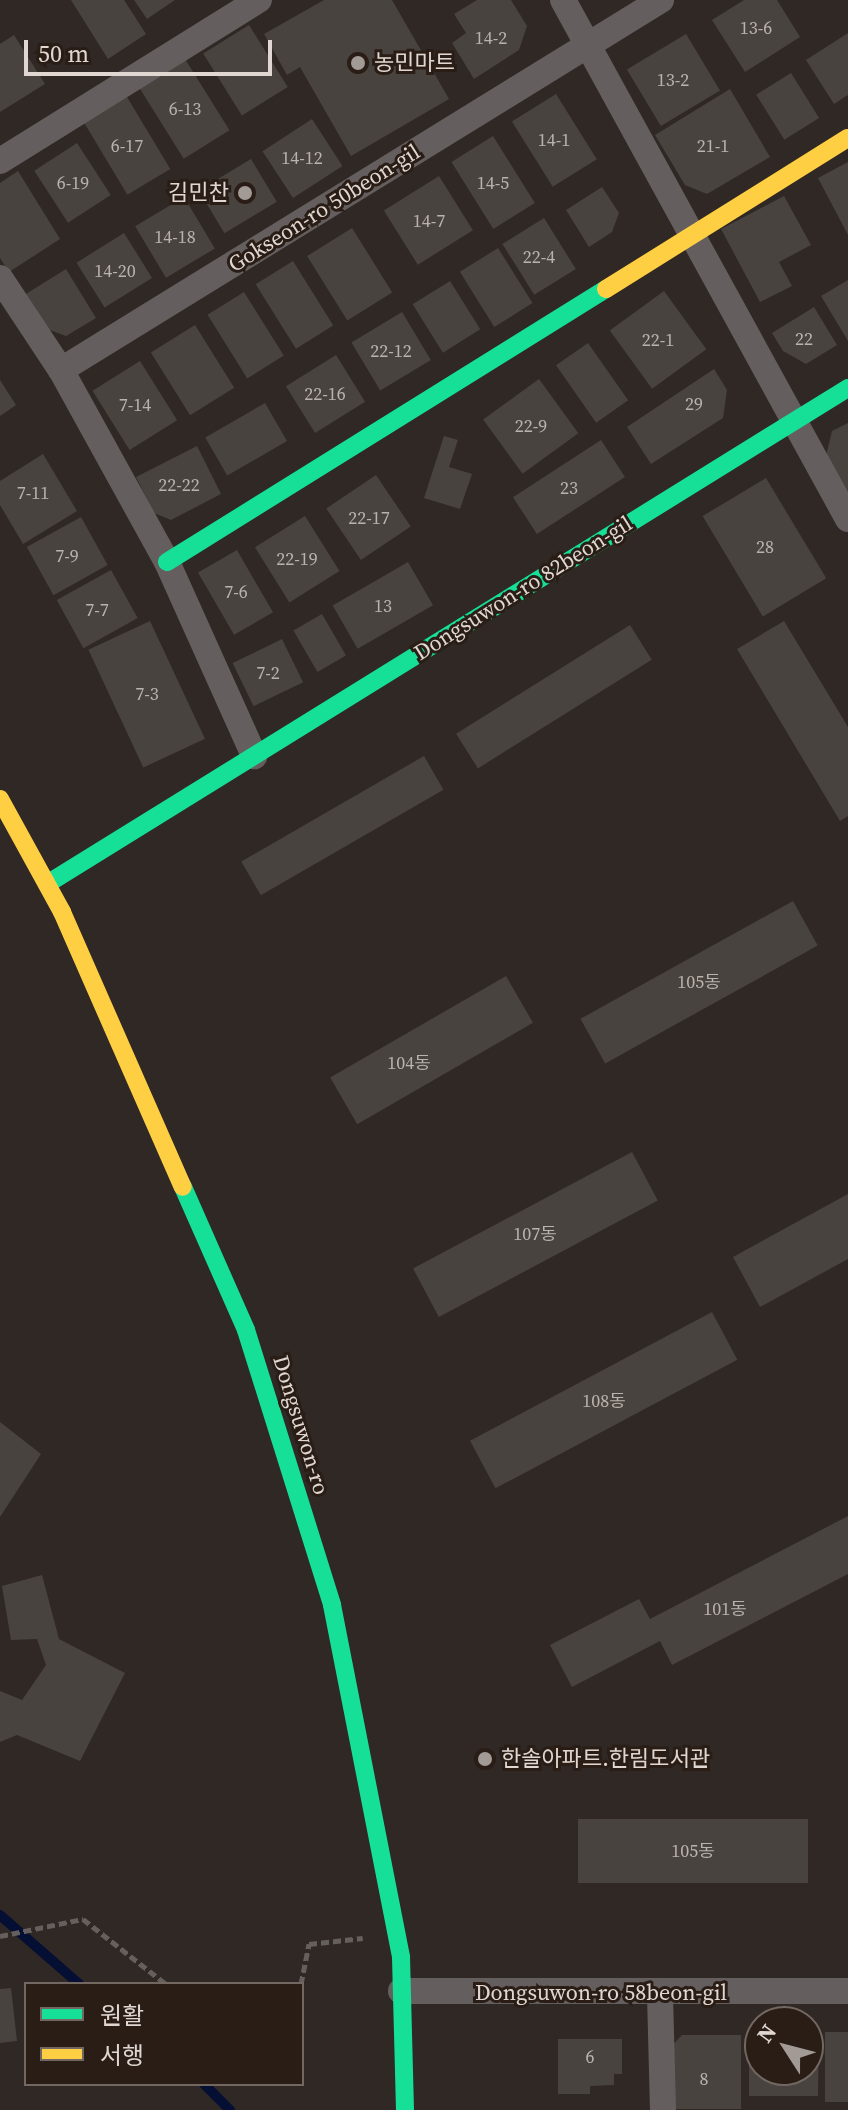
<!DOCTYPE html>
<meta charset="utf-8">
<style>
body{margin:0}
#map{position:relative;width:848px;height:2110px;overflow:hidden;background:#2f2824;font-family:"Source Serif 4","Noto Sans KR",serif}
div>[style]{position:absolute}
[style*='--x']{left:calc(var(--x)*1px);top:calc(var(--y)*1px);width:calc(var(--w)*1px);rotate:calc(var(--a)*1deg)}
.stream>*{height:10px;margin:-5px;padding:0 5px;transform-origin:5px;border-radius:5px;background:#040f33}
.building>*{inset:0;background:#49433f;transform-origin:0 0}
.path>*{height:5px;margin-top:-2.5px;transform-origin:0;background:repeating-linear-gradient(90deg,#65605e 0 8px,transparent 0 12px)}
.street>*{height:26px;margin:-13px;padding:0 13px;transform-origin:13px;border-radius:13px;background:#645f5e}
.fast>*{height:18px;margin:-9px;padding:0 9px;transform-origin:9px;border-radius:9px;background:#16e098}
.slow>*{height:18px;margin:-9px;padding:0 9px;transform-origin:9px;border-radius:9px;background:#ffcf43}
.dots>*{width:22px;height:22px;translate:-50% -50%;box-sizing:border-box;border:4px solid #291d16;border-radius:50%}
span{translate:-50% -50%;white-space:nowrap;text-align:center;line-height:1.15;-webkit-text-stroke:6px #291d16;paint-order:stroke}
.number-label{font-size:18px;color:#bab2ad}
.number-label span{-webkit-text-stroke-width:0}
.poi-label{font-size:22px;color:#e0d7d2}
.left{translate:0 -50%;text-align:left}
.right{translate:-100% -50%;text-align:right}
.street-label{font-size:22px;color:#e0d7d2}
.legend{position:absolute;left:24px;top:1982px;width:280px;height:104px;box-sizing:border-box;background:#291d16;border:2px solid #726761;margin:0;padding:10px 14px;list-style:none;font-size:24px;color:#e0d7d2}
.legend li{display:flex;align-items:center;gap:16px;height:40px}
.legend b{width:40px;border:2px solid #726761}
.north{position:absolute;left:744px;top:2006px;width:80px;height:80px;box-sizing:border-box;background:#291d16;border:2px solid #726761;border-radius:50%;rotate:306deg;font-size:22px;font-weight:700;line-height:32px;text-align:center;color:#e0d7d2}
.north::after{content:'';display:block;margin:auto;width:28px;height:36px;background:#a29a95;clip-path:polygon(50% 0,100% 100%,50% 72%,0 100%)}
.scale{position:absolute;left:24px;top:40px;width:248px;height:36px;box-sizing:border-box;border:4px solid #e0d7d2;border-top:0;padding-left:10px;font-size:24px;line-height:28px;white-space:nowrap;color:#e0d7d2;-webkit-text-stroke:6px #291d16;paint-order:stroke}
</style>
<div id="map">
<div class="stream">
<div style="--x:0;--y:1915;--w:105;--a:41.1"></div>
<div style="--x:204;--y:2084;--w:37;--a:45"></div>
</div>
<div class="building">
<div style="clip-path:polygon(71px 0,124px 0,146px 34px,108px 59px)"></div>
<div style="clip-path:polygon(134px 0,175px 0,147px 19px)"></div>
<div style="clip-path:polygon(324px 0,392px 0,449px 99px,351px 156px,300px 67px,287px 75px,264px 34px)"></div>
<div style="clip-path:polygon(477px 0,511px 0,527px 26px,519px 50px,474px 79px,452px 43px,466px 33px,454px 14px)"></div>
<div style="clip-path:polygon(744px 0,777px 0,800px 37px,745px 72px,712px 20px)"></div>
<div style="left:249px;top:25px;width:73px;height:54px;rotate:58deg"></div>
<div style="clip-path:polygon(848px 33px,848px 95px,834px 104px,806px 60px)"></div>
<div style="left:686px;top:34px;width:66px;height:69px;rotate:59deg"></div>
<div style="clip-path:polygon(14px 35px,45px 84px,0 112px,0 44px)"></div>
<div style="left:185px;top:59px;width:84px;height:54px;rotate:58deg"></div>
<div style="left:791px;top:73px;width:53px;height:41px;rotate:58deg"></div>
<div style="clip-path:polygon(730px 89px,770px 157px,707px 194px,685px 185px,655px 135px)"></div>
<div style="left:556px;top:94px;width:77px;height:52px;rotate:58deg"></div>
<div style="left:127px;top:97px;width:84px;height:50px;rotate:59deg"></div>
<div style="left:312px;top:119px;width:56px;height:59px;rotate:57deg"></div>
<div style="left:493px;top:136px;width:79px;height:49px;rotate:58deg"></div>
<div style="left:77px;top:143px;width:62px;height:51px;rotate:57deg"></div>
<div style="left:251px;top:159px;width:50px;height:61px;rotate:59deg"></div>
<div style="clip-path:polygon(848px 162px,848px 235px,818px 178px)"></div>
<div style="clip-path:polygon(18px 171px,60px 239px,9px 272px,0 258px,0 183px)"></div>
<div style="left:439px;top:176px;width:64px;height:65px;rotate:58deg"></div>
<div style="clip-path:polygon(602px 187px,619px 213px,612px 232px,589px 247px,566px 210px)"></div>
<div style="clip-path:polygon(784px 196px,811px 245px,779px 262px,792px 286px,760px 302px,721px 229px)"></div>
<div style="left:184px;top:197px;width:60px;height:57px;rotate:59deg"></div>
<div style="left:544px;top:218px;width:60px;height:49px;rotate:58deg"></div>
<div style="left:352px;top:228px;width:76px;height:53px;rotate:58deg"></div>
<div style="left:124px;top:233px;width:53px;height:56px;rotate:58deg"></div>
<div style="left:498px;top:248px;width:65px;height:45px;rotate:58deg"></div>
<div style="left:293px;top:261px;width:76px;height:44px;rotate:58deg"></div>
<div style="clip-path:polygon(66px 269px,96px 318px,66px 336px,39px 326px,21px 297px)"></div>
<div style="clip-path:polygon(848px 280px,848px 341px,821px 296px)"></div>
<div style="left:450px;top:281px;width:57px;height:44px;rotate:58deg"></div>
<div style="left:664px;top:291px;width:72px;height:67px;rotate:54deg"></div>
<div style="left:244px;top:292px;width:75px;height:43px;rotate:58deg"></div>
<div style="clip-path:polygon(814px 307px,837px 345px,806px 364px,783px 351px,772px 333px)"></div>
<div style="left:402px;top:312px;width:56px;height:59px;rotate:59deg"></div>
<div style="left:195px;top:325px;width:74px;height:52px;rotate:58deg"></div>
<div style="left:588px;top:343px;width:70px;height:39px;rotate:55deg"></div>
<div style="left:336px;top:355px;width:55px;height:59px;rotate:58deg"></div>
<div style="left:140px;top:361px;width:70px;height:56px;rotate:58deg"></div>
<div style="clip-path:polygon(714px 369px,727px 390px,723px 418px,651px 464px,627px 427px)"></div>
<div style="left:539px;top:379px;width:67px;height:69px;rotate:54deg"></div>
<div style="clip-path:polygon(0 380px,16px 405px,0 416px)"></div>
<div style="left:265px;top:403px;width:44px;height:69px;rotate:60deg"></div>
<div style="clip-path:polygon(848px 423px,848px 492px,845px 493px,826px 456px,832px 431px)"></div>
<div style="clip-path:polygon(444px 436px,458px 440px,449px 467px,472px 474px,460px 509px,424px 498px)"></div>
<div style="left:601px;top:440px;width:44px;height:105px;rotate:57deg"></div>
<div style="clip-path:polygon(197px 446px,221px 494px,171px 520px,154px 513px,136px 477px)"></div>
<div style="clip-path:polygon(43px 454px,77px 511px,23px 544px,0 505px,0 481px)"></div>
<div style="left:376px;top:475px;width:62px;height:60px;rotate:56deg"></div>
<div style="left:766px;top:478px;width:117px;height:74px;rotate:59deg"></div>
<div style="left:305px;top:516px;width:65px;height:59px;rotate:58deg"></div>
<div style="left:81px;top:517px;width:55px;height:62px;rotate:61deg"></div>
<div style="left:237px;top:550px;width:72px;height:45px;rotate:60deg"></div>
<div style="left:408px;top:562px;width:50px;height:87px;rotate:60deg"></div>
<div style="left:111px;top:570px;width:55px;height:62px;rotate:61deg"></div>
<div style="left:322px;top:614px;width:48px;height:33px;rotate:60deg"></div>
<div style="left:150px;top:621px;width:130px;height:68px;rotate:65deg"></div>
<div style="clip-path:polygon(784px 621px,848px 727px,848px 816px,840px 821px,737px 649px)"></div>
<div style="left:630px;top:625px;width:41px;height:205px;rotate:58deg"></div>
<div style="left:282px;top:639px;width:48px;height:55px;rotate:64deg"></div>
<div style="left:424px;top:756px;width:39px;height:211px;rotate:60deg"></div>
<div style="left:793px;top:901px;width:51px;height:243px;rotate:61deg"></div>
<div style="left:506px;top:976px;width:54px;height:203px;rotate:60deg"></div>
<div style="left:632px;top:1152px;width:55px;height:248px;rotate:62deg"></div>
<div style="clip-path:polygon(848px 1194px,848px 1259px,760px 1307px,733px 1257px)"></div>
<div style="left:712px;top:1312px;width:54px;height:274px;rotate:62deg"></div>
<div style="clip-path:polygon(0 1422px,41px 1454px,0 1517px)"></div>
<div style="clip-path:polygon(848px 1516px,848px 1574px,672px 1665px,660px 1641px,572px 1687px,550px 1645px,639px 1599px,650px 1619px)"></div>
<div style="clip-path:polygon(42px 1575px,59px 1639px,125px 1673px,80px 1761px,17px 1735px,0 1742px,0 1691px,22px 1700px,46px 1665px,37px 1639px,11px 1640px,2px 1586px)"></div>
<div style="left:808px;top:1819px;width:64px;height:230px;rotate:90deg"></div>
<div style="clip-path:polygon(11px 1988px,17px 2041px,0 2043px,0 1989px)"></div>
<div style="clip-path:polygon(808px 2030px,819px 2030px,818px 2096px,749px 2096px,749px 2031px,760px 2031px,760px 2070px,808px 2070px)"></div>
<div style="left:825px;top:2032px;width:23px;height:70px"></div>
<div style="clip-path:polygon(682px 2035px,741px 2035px,741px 2109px,668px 2109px,668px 2050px)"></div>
<div style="clip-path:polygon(558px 2039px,622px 2039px,622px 2074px,614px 2074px,614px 2085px,590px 2086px,590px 2094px,558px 2094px)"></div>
</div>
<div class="path">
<div style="--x:0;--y:1936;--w:85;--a:-11.6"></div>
<div style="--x:83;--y:1919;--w:105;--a:38.1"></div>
<div style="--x:301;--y:1984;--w:41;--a:-78.7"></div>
<div style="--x:309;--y:1944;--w:54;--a:-6.3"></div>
</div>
<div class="street">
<div style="--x:563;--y:0;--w:592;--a:61.23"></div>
<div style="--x:0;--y:161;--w:305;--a:-31.9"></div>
<div style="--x:0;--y:278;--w:110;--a:56.5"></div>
<div style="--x:61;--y:370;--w:219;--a:61.1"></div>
<div style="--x:167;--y:562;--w:213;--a:65.8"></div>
<div style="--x:61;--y:370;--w:705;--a:-31.66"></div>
<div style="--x:401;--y:1991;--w:447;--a:0"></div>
<div style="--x:660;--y:1995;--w:115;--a:88.5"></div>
</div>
<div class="fast">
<div style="--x:167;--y:562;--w:517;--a:-31.88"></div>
<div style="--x:47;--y:884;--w:942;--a:-31.77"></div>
<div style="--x:183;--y:1187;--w:156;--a:66.2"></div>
<div style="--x:246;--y:1330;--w:288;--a:72.6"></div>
<div style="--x:332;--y:1605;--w:359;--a:78.9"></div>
<div style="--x:401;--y:1957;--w:153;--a:88.5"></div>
</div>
<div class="slow">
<div style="--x:606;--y:289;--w:285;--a:-32"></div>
<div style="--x:0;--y:799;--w:129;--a:61.2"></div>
<div style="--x:62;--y:912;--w:300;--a:66.3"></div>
</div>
<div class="dots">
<div style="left:358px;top:63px;background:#a29a95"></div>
<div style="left:245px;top:193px;background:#a29a95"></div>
<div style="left:485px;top:1759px;background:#a29a95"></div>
</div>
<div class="number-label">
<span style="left:756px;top:28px">13-6</span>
<span style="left:491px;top:38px">14-2</span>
<span style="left:673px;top:80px">13-2</span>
<span style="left:185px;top:109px">6-13</span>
<span style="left:554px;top:140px">14-1</span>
<span style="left:127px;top:146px">6-17</span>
<span style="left:713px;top:146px">21-1</span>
<span style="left:302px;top:158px">14-12</span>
<span style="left:73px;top:183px">6-19</span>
<span style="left:493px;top:183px">14-5</span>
<span style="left:429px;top:221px">14-7</span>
<span style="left:175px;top:237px">14-18</span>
<span style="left:539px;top:257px">22-4</span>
<span style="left:115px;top:271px">14-20</span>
<span style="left:804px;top:339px">22</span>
<span style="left:658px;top:340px">22-1</span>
<span style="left:391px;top:351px">22-12</span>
<span style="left:325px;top:394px">22-16</span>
<span style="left:694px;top:404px">29</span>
<span style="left:135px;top:405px">7-14</span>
<span style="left:531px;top:426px">22-9</span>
<span style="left:179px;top:485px">22-22</span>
<span style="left:569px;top:488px">23</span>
<span style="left:33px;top:493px">7-11</span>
<span style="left:369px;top:518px">22-17</span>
<span style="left:765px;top:547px">28</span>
<span style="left:67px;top:556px">7-9</span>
<span style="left:297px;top:559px">22-19</span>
<span style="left:236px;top:592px">7-6</span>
<span style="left:383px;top:606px">13</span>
<span style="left:97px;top:610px">7-7</span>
<span style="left:268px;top:673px">7-2</span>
<span style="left:147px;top:694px">7-3</span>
<span style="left:699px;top:982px">105동</span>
<span style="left:409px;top:1063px">104동</span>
<span style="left:535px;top:1234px">107동</span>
<span style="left:604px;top:1401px">108동</span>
<span style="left:725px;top:1609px">101동</span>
<span style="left:693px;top:1851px">105동</span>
<span style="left:590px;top:2057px">6</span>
<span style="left:704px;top:2079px">8</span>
</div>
<div class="poi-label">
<span class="left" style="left:374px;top:63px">농민마트</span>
<span class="right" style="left:229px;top:193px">김민찬</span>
<span class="left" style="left:501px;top:1759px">한솔아파트.한림도서관</span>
</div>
<div class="street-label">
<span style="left:324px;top:208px;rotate:-32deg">Gokseon-ro 50beon-gil</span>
<span style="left:523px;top:588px;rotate:-32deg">Dongsuwon-ro 82beon-gil</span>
<span style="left:301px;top:1425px;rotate:73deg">Dongsuwon-ro</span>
<span style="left:601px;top:1993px">Dongsuwon-ro 58beon-gil</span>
</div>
<ul class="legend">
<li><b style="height:10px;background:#16e098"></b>원활</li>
<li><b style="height:10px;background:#ffcf43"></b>서행</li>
</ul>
<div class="north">N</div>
<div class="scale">50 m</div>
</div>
